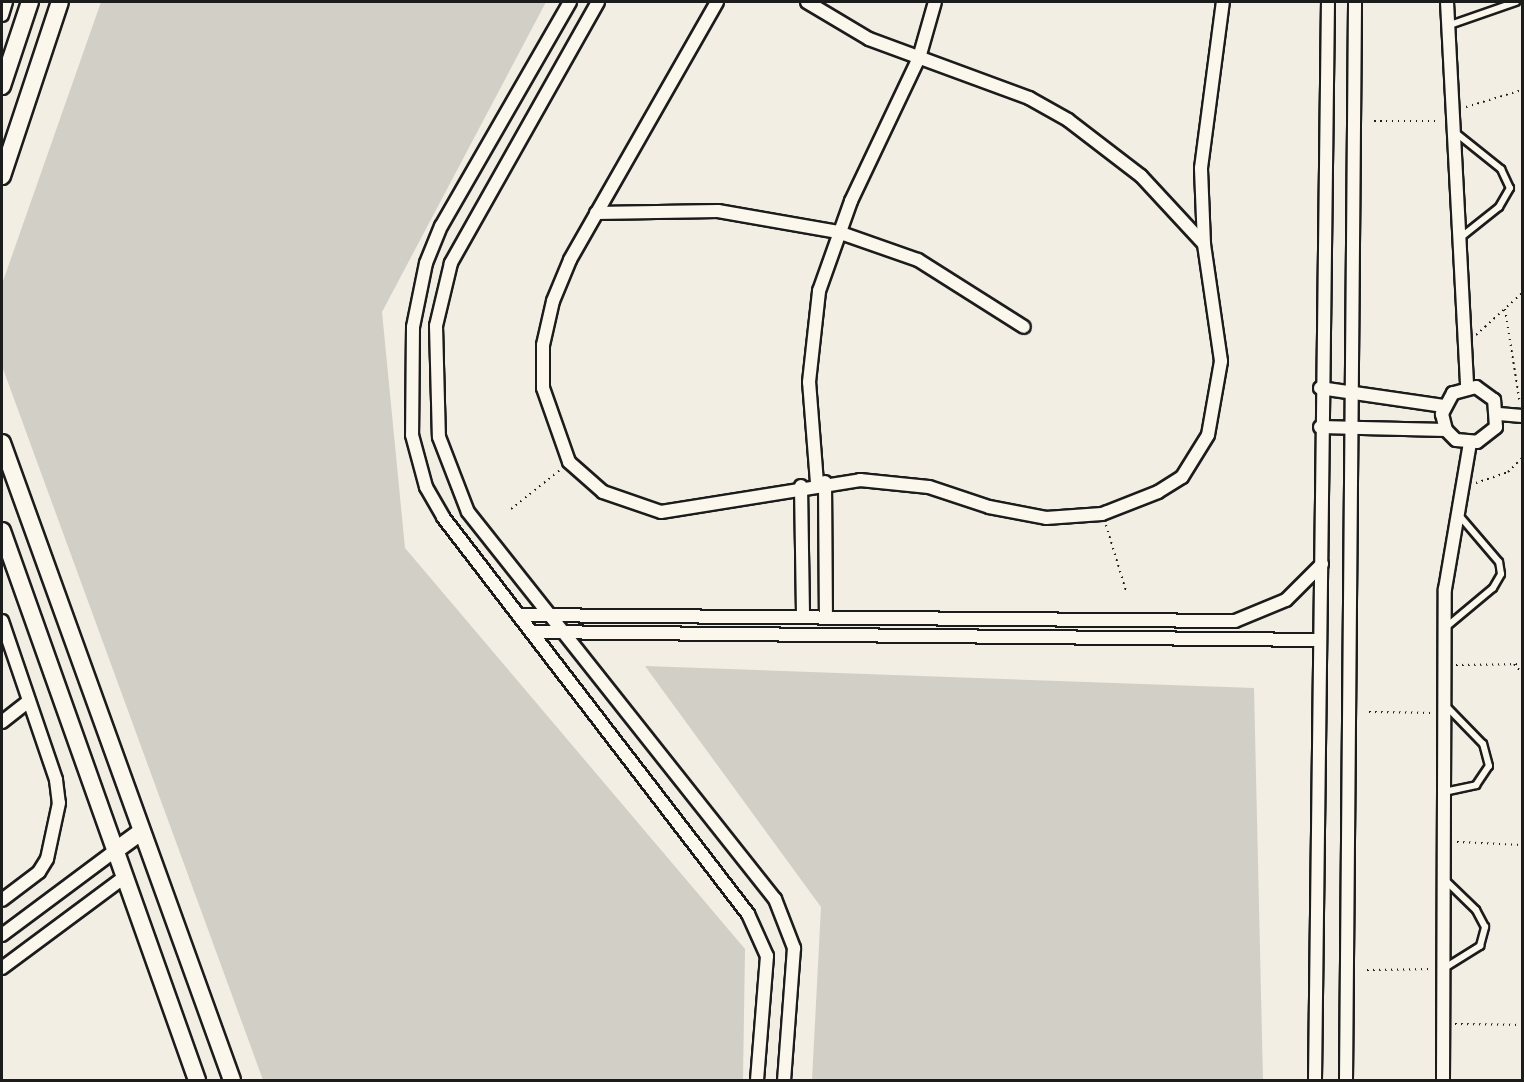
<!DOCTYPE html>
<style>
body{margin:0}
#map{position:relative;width:1524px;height:1082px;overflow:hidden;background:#f2eee4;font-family:"Patrick Hand",sans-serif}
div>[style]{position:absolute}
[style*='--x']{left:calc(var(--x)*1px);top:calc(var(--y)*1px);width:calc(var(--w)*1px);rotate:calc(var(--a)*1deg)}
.green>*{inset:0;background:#d2cfc6}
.path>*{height:2px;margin-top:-1px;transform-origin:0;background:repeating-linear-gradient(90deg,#1c1c1c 0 1.5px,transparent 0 6px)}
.roads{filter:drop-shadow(2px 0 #1c1c1c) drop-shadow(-2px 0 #1c1c1c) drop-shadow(0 2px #1c1c1c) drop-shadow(0 -2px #1c1c1c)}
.lane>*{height:6px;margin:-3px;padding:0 3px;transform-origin:3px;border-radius:3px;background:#fbf7ec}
.street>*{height:12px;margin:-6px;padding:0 6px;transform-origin:6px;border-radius:6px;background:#fbf7ec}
.secondary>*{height:16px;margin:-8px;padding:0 8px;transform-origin:8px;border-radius:8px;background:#fbf7ec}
span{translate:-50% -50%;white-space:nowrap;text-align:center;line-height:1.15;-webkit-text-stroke:5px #fbf7ec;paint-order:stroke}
.frame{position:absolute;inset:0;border:3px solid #1c1c1c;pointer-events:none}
</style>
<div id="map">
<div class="green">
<div style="clip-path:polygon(101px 2px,546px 2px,382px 312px,405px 548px,745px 949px,743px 1080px,263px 1080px,2px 366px,2px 284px)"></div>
<div style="clip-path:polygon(645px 666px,1254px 688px,1263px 1080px,812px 1080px,821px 907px)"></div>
</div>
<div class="path">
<div style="--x:1466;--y:107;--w:59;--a:-16.9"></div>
<div style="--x:1374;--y:121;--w:66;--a:0"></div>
<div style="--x:1505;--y:309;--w:96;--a:81"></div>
<div style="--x:1476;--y:335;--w:62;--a:-42.4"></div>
<div style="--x:1476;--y:483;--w:34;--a:-19"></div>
<div style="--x:1508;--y:472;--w:20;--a:-45"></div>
<div style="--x:511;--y:509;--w:63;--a:-38.5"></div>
<div style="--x:1106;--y:525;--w:69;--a:73.1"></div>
<div style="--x:1514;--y:664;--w:12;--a:48"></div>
<div style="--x:1456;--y:665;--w:66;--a:-0.9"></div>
<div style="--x:1369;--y:712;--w:63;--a:0.9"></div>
<div style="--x:1457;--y:842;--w:65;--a:2.6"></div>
<div style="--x:1367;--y:970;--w:63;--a:-0.9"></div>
<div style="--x:1455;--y:1024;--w:67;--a:0.9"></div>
</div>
<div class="roads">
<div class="lane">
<div style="--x:1447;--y:26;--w:73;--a:-19.2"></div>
<div style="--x:1456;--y:133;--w:58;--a:38.7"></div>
<div style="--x:1501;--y:169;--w:21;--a:65"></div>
<div style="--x:1510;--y:188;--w:22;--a:120"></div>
<div style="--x:1499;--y:207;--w:50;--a:141.5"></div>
<div style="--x:1445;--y:628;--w:62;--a:-39.8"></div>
<div style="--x:1493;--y:588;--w:16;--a:-60"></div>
<div style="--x:1501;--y:574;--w:12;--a:-99"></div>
<div style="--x:1499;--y:562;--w:63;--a:-130.5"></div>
<div style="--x:1444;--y:792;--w:33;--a:-12"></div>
<div style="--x:1476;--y:785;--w:23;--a:-56"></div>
<div style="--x:1489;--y:766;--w:23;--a:-105"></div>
<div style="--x:1483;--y:744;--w:53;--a:-134.2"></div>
<div style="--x:1443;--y:969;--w:44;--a:-31.9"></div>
<div style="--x:1480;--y:946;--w:20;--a:-75"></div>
<div style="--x:1485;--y:927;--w:19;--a:-118"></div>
<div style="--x:1476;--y:910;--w:45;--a:-135.9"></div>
</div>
<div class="street">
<div style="--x:570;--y:2;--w:258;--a:119.9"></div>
<div style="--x:441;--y:226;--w:40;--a:112"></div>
<div style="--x:426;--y:263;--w:65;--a:101.5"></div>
<div style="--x:413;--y:327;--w:108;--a:90.5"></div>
<div style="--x:412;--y:435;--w:54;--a:74.9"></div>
<div style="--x:426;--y:487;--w:34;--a:60"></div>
<div style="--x:443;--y:517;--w:501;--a:52.47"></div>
<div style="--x:748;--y:914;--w:46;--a:65.7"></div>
<div style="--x:767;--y:956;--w:124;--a:94.6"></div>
<div style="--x:598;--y:2;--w:300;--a:119.4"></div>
<div style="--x:451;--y:263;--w:65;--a:103.4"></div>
<div style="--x:436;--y:326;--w:111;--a:88.5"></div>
<div style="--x:439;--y:437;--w:80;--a:68.9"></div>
<div style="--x:468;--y:512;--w:494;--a:51.6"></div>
<div style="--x:775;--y:899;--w:53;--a:68.8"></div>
<div style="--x:794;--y:948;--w:132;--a:94.3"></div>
<div style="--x:717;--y:2;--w:297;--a:119.7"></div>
<div style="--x:570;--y:260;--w:44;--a:112.5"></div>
<div style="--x:553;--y:301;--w:45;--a:102.8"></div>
<div style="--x:543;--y:345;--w:43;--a:90"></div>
<div style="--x:543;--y:388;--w:78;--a:70.6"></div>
<div style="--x:569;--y:462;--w:45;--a:41.4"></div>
<div style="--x:603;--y:492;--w:61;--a:19"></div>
<div style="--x:661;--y:512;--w:202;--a:-9.1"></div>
<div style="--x:860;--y:480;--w:69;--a:5.8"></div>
<div style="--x:929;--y:487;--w:63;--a:18.4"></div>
<div style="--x:989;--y:507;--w:58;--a:10.9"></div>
<div style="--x:1046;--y:518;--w:56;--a:-4.1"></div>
<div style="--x:1102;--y:514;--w:60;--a:-21.4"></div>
<div style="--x:1158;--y:492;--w:28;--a:-32"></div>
<div style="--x:1182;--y:477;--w:49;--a:-58.2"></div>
<div style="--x:1208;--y:435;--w:75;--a:-80"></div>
<div style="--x:1221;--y:361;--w:118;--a:-98.3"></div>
<div style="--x:1204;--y:244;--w:76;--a:-92.3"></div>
<div style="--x:1201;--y:168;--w:167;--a:-82.5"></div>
<div style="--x:807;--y:2;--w:72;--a:30.8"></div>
<div style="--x:869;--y:39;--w:171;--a:20.2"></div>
<div style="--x:1029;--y:98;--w:45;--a:29.4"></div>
<div style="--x:1068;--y:120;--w:92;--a:37.5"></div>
<div style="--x:1141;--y:176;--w:93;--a:47.2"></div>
<div style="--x:1447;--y:2;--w:386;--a:87"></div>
<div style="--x:2;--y:15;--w:14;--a:-73"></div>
<div style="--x:596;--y:213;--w:122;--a:-0.9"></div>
<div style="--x:718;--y:211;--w:122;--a:9.9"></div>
<div style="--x:838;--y:232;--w:85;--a:19.3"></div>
<div style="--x:918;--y:260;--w:125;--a:32.3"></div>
<div style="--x:1320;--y:388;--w:125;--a:8.3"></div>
<div style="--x:1499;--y:414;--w:23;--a:5"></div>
<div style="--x:1320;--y:427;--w:126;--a:1.4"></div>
<div style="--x:1446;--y:430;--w:14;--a:45"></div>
<div style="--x:1456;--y:440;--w:21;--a:5"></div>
<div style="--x:1477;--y:442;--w:24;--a:-38"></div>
<div style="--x:1496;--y:427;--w:27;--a:-94"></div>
<div style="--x:1494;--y:400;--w:22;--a:-144"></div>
<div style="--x:1476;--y:387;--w:24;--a:165"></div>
<div style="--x:1453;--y:393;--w:24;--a:118"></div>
<div style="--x:1442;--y:414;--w:16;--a:76"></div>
<div style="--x:825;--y:482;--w:136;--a:89.6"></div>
<div style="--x:817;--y:483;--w:101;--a:-94.5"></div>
<div style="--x:809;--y:382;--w:92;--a:-83.7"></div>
<div style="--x:819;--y:291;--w:96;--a:-70.4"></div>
<div style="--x:851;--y:201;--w:158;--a:-64.6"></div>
<div style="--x:919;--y:58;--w:58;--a:-74.1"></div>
<div style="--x:801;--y:486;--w:131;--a:89.1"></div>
<div style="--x:519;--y:615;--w:716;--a:0.48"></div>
<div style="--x:1235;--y:621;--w:55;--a:-22.4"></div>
<div style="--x:1286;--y:600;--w:51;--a:-45"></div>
<div style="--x:2;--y:621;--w:168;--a:71.2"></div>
<div style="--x:56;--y:780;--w:23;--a:83"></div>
<div style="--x:59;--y:803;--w:57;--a:102.1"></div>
<div style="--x:47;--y:859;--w:15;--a:122"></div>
<div style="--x:39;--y:872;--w:46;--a:142.9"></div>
<div style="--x:532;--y:632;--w:788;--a:0.58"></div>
<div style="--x:2;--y:722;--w:34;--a:-38"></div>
<div style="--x:2;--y:935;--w:142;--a:-36.7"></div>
<div style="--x:2;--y:968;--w:149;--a:-36.6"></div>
<div style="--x:1315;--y:1080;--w:1078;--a:-89.31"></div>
<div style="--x:1346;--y:1080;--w:1078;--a:-89.52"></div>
<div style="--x:1443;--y:1080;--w:491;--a:-89.8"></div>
<div style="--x:1445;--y:589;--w:148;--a:-80.3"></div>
</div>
<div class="secondary">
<div style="--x:2;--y:86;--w:89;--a:-71.6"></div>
<div style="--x:2;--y:176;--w:183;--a:-71.6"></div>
<div style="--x:2;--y:443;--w:677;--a:70.15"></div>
<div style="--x:2;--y:531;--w:583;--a:70.45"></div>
<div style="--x:116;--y:850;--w:31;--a:-36"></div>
</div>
</div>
<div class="frame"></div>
</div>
